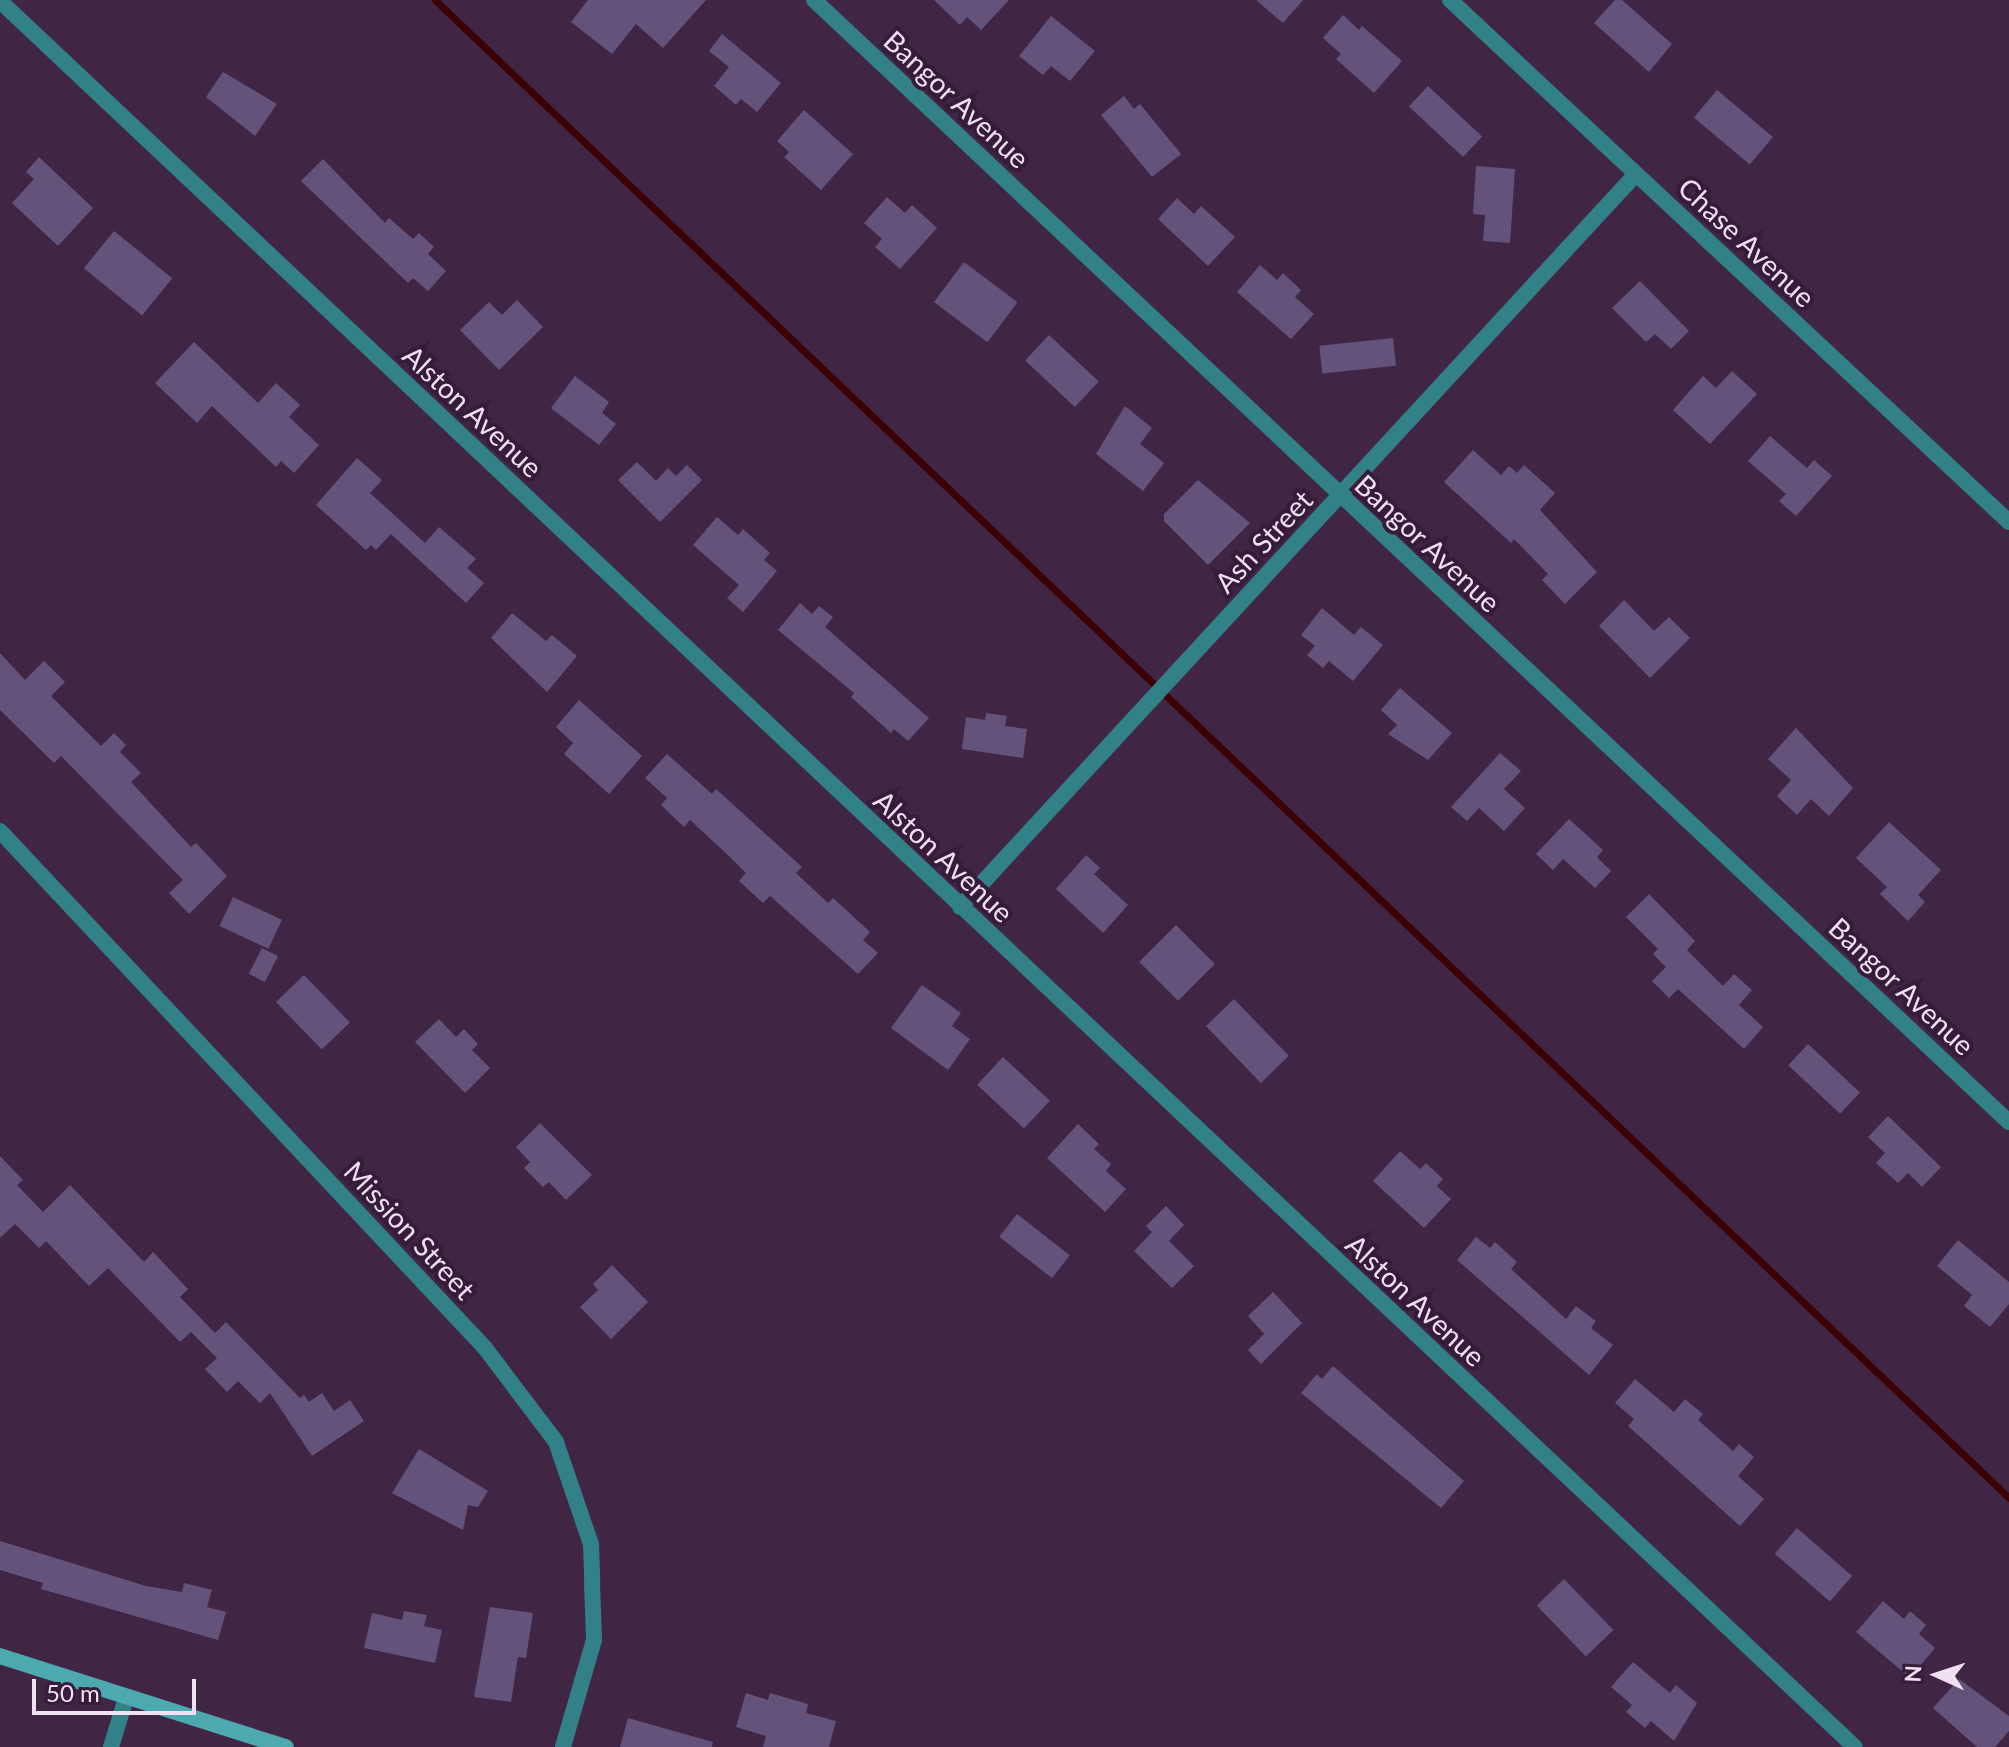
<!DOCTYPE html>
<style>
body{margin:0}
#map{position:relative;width:2009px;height:1747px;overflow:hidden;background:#402544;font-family:Lato,sans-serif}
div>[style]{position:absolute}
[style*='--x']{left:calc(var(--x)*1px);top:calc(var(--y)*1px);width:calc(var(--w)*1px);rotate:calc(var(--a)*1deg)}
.stream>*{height:7px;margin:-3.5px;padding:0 3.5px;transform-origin:3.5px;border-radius:3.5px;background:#3a0004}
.building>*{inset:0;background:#63537b;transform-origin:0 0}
.street>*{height:16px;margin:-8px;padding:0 8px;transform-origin:8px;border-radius:8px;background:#318187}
.secondary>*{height:16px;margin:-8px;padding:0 8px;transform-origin:8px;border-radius:8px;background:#4da9b0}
span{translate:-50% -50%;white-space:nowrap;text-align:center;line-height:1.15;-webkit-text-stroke:8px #361b3a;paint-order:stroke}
.street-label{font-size:28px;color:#f1dff3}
.north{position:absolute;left:1897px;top:1635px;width:80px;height:80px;-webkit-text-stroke:6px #361b3a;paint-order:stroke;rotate:273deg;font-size:22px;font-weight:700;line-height:32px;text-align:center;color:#f1dff3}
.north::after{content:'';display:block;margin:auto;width:28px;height:36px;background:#f1dff3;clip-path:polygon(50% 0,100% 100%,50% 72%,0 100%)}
.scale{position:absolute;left:32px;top:1679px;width:164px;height:36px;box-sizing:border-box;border:4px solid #f1dff3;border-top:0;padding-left:10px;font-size:24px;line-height:28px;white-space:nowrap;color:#f1dff3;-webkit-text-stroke:6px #361b3a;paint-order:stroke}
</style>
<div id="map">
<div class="stream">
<div style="--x:435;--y:0;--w:2173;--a:43.58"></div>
</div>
<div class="building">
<div style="clip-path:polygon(588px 0,706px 0,663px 48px,636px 24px,612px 54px,571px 22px)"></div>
<div style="clip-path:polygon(934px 0,1009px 0,981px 30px,967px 17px,960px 25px)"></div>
<div style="clip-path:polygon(1256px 0,1303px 0,1283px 23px)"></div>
<div style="clip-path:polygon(1615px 0,1622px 0,1672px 44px,1649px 72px,1594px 23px)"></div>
<div style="clip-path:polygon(1343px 15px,1359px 30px,1362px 26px,1402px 61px,1374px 93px,1336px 59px,1341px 54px,1323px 38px)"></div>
<div style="clip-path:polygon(1051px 16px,1095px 51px,1070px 81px,1051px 66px,1043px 75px,1019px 56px)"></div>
<div style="clip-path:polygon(722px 34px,781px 83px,757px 112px,741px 99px,736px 105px,714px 86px,729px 67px,709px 51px)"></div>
<div style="clip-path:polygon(223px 72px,277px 104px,255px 136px,206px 97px)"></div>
<div style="left:1428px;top:86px;width:74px;height:28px;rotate:43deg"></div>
<div style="left:1717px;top:90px;width:73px;height:36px;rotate:40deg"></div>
<div style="clip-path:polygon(1124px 96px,1134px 109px,1140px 104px,1181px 154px,1152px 177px,1101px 115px)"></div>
<div style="clip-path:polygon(804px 110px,853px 154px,821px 190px,784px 157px,789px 152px,777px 141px)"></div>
<div style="clip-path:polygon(39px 157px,93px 208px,58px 246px,12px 203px,34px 179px,26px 172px)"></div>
<div style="clip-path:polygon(323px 159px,385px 223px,389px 218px,413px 239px,419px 233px,434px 247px,428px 254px,446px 271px,428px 291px,413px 278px,408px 283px,301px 181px)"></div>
<div style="clip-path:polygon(1476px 166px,1515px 169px,1510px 243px,1483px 241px,1485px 215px,1473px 214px)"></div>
<div style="clip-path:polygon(887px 197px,905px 213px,912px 205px,937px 228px,900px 269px,875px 247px,882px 239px,864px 223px)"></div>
<div style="clip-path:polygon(1177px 198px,1194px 214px,1201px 206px,1235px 237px,1208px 266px,1158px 219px)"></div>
<div style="left:114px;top:231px;width:75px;height:48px;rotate:39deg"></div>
<div style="left:964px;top:262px;width:67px;height:50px;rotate:37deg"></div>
<div style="clip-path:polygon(1260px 265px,1277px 280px,1283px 273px,1301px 290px,1295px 297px,1314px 314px,1291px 339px,1237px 292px)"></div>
<div style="clip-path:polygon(1640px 281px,1689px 331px,1671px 349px,1655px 334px,1646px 342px,1612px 308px)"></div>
<div style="clip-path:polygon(517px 300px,543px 327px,499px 370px,460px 330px,489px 302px,502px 315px)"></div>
<div style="left:1049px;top:335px;width:68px;height:35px;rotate:43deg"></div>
<div style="left:1393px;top:338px;width:28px;height:74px;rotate:84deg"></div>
<div style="clip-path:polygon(194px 342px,258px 403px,276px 383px,300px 405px,289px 417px,319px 445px,294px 473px,281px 461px,276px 467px,212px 406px,197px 423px,155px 383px)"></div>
<div style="clip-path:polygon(1732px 371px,1757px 394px,1710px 444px,1673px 410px,1703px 376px,1716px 388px)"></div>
<div style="clip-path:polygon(575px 376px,609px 402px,602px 413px,616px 424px,599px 445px,551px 408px)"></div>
<div style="clip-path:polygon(1125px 406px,1152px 428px,1140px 444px,1164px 463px,1143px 491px,1096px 454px)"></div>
<div style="clip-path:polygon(1770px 436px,1807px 468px,1814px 460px,1832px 476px,1796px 516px,1779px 501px,1786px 494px,1748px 461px)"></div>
<div style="clip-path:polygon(1473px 450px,1501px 475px,1509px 466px,1517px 473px,1524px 465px,1555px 493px,1540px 510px,1597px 572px,1565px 604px,1542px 580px,1548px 574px,1514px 539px,1511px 543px,1444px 482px)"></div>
<div style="clip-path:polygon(357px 458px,382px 480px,370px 493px,425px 543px,439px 527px,476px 559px,467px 568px,484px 583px,466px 603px,391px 534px,376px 550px,371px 545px,366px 550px,316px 505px)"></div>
<div style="clip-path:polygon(637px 462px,656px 481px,668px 468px,676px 476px,687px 465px,702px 480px,660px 522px,618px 480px)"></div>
<div style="clip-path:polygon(1198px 480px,1250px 523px,1208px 565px,1164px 521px,1164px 514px)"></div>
<div style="clip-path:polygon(717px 517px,738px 535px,743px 529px,770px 553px,764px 560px,777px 571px,743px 612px,727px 598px,739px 585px,693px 545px)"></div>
<div style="clip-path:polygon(1624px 600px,1654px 631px,1669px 617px,1690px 638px,1650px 678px,1599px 626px)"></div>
<div style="clip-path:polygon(800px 603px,812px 614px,819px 606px,833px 617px,825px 627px,929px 718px,908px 741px,894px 729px,891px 733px,851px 697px,854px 693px,778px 630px)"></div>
<div style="clip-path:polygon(1322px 608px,1354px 635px,1361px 627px,1383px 645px,1353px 681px,1329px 661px,1323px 668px,1307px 655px,1315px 646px,1301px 635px)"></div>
<div style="clip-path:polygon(512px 613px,546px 641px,552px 635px,577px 656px,547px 692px,491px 638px)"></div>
<div style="clip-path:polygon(0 653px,25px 680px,44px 661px,65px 682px,51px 696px,101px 746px,114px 733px,126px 745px,120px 752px,141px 773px,131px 782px,191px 847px,196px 843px,227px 876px,189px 914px,169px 893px,183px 880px,61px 756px,54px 763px,0 710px)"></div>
<div style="clip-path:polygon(1400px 688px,1452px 733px,1428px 760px,1388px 734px,1397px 725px,1381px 710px)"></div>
<div style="clip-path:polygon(579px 700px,642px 756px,609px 794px,564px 754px,573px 743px,556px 727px)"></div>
<div style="clip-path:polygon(986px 713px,1007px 716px,1005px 726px,1027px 729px,1023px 758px,962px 749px,966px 717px,985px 720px)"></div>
<div style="clip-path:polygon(1796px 728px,1853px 788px,1829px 816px,1811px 799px,1797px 815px,1777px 796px,1791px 780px,1768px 759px)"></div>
<div style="clip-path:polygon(1500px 753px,1521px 771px,1504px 789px,1525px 808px,1504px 831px,1479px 808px,1467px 821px,1451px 807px)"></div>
<div style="clip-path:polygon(667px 754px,712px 794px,716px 789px,802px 867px,796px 873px,828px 903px,833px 898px,870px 932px,863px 940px,878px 953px,858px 974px,770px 896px,763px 903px,739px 881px,746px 873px,728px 855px,690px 820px,684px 827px,661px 805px,667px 798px,645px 778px)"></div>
<div style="clip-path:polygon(1569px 819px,1603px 850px,1597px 857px,1611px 871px,1595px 888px,1563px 859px,1553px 870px,1536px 854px)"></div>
<div style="clip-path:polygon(1889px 822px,1941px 870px,1918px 895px,1925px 902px,1908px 921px,1880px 894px,1887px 887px,1856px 858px)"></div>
<div style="clip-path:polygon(1086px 855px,1100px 868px,1094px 874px,1128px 905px,1103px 933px,1056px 889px)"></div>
<div style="clip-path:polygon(1649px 894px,1695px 941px,1687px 950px,1723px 986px,1734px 974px,1752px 990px,1739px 1005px,1763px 1027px,1744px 1049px,1678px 989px,1669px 998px,1652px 981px,1666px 967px,1653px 954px,1658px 949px,1626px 917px)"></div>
<div style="left:233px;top:897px;width:54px;height:32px;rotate:25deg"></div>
<div style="left:1176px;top:925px;width:55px;height:52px;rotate:45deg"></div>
<div style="left:262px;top:948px;width:18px;height:29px;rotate:27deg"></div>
<div style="left:304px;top:975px;width:66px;height:39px;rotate:46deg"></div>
<div style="clip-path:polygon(922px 985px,961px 1013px,952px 1026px,970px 1039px,948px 1070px,891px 1028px)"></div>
<div style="left:1234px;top:999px;width:79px;height:39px;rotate:46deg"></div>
<div style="clip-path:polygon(439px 1019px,456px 1037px,464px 1029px,478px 1044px,472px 1050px,490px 1068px,465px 1093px,415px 1042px)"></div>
<div style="left:1808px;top:1044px;width:71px;height:29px;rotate:43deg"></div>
<div style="left:1003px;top:1057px;width:64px;height:38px;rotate:43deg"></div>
<div style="clip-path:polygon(1888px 1116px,1941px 1167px,1922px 1187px,1908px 1173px,1898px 1183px,1876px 1163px,1885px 1153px,1868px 1137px)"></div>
<div style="clip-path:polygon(540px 1123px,592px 1175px,566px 1200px,549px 1182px,543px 1187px,524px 1168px,530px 1162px,516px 1147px)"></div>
<div style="clip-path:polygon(1078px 1124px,1099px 1144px,1094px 1149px,1111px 1164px,1106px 1171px,1126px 1189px,1105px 1212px,1047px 1158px)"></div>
<div style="clip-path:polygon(1400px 1151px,1420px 1169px,1426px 1163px,1443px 1179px,1437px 1186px,1451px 1199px,1424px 1228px,1373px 1181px)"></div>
<div style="clip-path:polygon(0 1156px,23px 1180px,17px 1185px,43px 1212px,70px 1185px,144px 1262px,153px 1252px,188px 1289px,180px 1297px,215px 1333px,226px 1322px,300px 1398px,304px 1395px,309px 1402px,322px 1393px,334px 1411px,350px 1400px,364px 1421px,312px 1456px,270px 1393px,260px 1403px,238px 1381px,227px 1392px,205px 1369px,217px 1358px,191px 1332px,180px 1342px,108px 1268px,89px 1286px,46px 1241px,39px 1248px,15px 1224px,0 1238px)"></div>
<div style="clip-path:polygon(1166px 1206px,1184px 1225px,1169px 1241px,1194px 1266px,1172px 1288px,1134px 1251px,1152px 1232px,1146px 1226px)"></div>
<div style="left:1017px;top:1214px;width:67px;height:29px;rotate:38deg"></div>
<div style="clip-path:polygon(1476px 1237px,1490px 1248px,1495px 1242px,1517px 1262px,1511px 1269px,1566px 1319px,1576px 1306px,1596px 1321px,1591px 1328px,1613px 1345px,1589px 1375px,1457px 1260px)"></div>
<div style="clip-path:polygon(1958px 1240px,2009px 1282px,2009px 1304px,1990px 1327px,1964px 1306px,1972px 1295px,1937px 1266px)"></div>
<div style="clip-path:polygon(612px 1265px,648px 1302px,611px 1339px,580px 1307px,598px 1290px,593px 1284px)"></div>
<div style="clip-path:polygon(1273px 1292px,1302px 1323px,1261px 1364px,1248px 1350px,1264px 1334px,1248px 1316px)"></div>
<div style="clip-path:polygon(1333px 1366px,1464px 1481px,1441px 1508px,1301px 1393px,1317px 1374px,1322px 1379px)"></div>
<div style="clip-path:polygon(1635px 1379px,1674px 1412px,1685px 1399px,1703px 1414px,1698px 1420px,1733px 1451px,1739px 1444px,1754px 1457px,1738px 1476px,1764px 1499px,1740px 1526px,1628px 1426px,1634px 1419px,1615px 1403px)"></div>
<div style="clip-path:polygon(419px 1449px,488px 1491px,478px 1507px,468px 1505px,463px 1530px,392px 1493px)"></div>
<div style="left:1797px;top:1528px;width:73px;height:34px;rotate:41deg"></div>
<div style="clip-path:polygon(0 1541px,146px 1586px,182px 1592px,184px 1583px,212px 1590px,207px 1607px,226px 1612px,218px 1640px,41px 1589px,43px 1583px,0 1570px)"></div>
<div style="left:1564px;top:1579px;width:71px;height:38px;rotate:46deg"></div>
<div style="clip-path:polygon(1883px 1601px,1904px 1619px,1910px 1611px,1926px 1625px,1919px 1634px,1935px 1648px,1910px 1678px,1856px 1632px)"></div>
<div style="clip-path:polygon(490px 1607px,533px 1613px,526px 1658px,518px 1657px,511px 1702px,474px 1697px)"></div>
<div style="clip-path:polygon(404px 1611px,427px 1615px,424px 1626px,442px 1630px,435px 1663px,364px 1648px,372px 1613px,402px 1620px)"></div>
<div style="clip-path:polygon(1633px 1662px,1670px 1693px,1676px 1685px,1697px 1703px,1674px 1741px,1651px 1721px,1645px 1728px,1626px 1712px,1632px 1705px,1611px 1687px)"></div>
<div style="clip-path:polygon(1959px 1679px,2009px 1716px,2009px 1731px,1995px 1747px,1977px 1747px,1933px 1708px)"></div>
<div style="clip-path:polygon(746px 1693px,768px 1700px,770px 1693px,808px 1704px,806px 1713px,836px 1721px,829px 1747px,763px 1747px,766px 1736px,736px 1727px)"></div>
<div style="clip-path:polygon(628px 1718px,713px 1742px,712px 1747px,620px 1747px)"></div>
</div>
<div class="street">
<div style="--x:814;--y:0;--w:1639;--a:43.2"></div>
<div style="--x:1450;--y:0;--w:765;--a:43.04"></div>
<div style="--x:0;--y:1;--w:2547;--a:43.27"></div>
<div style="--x:0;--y:831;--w:709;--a:46.83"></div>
<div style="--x:485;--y:1348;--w:118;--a:52.9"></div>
<div style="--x:556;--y:1442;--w:108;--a:71.1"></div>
<div style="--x:591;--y:1544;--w:38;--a:88"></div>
<div style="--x:592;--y:1582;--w:58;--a:88"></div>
<div style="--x:594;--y:1640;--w:111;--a:106.2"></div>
<div style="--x:960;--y:907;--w:997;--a:-47.32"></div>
<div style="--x:111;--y:1747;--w:51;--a:-73"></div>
</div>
<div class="secondary">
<div style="--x:0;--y:1656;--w:300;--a:17.7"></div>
</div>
<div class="street-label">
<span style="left:957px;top:99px;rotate:43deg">Bangor Avenue</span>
<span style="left:1747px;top:242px;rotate:43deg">Chase Avenue</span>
<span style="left:473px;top:411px;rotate:43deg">Alston Avenue</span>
<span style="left:1263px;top:541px;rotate:-47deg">Ash Street</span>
<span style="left:1428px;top:543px;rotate:43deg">Bangor Avenue</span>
<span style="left:944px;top:856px;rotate:43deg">Alston Avenue</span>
<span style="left:1902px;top:986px;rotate:43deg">Bangor Avenue</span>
<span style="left:410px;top:1230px;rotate:47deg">Mission Street</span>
<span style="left:1416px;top:1300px;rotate:43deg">Alston Avenue</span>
</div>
<div class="north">N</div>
<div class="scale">50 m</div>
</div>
